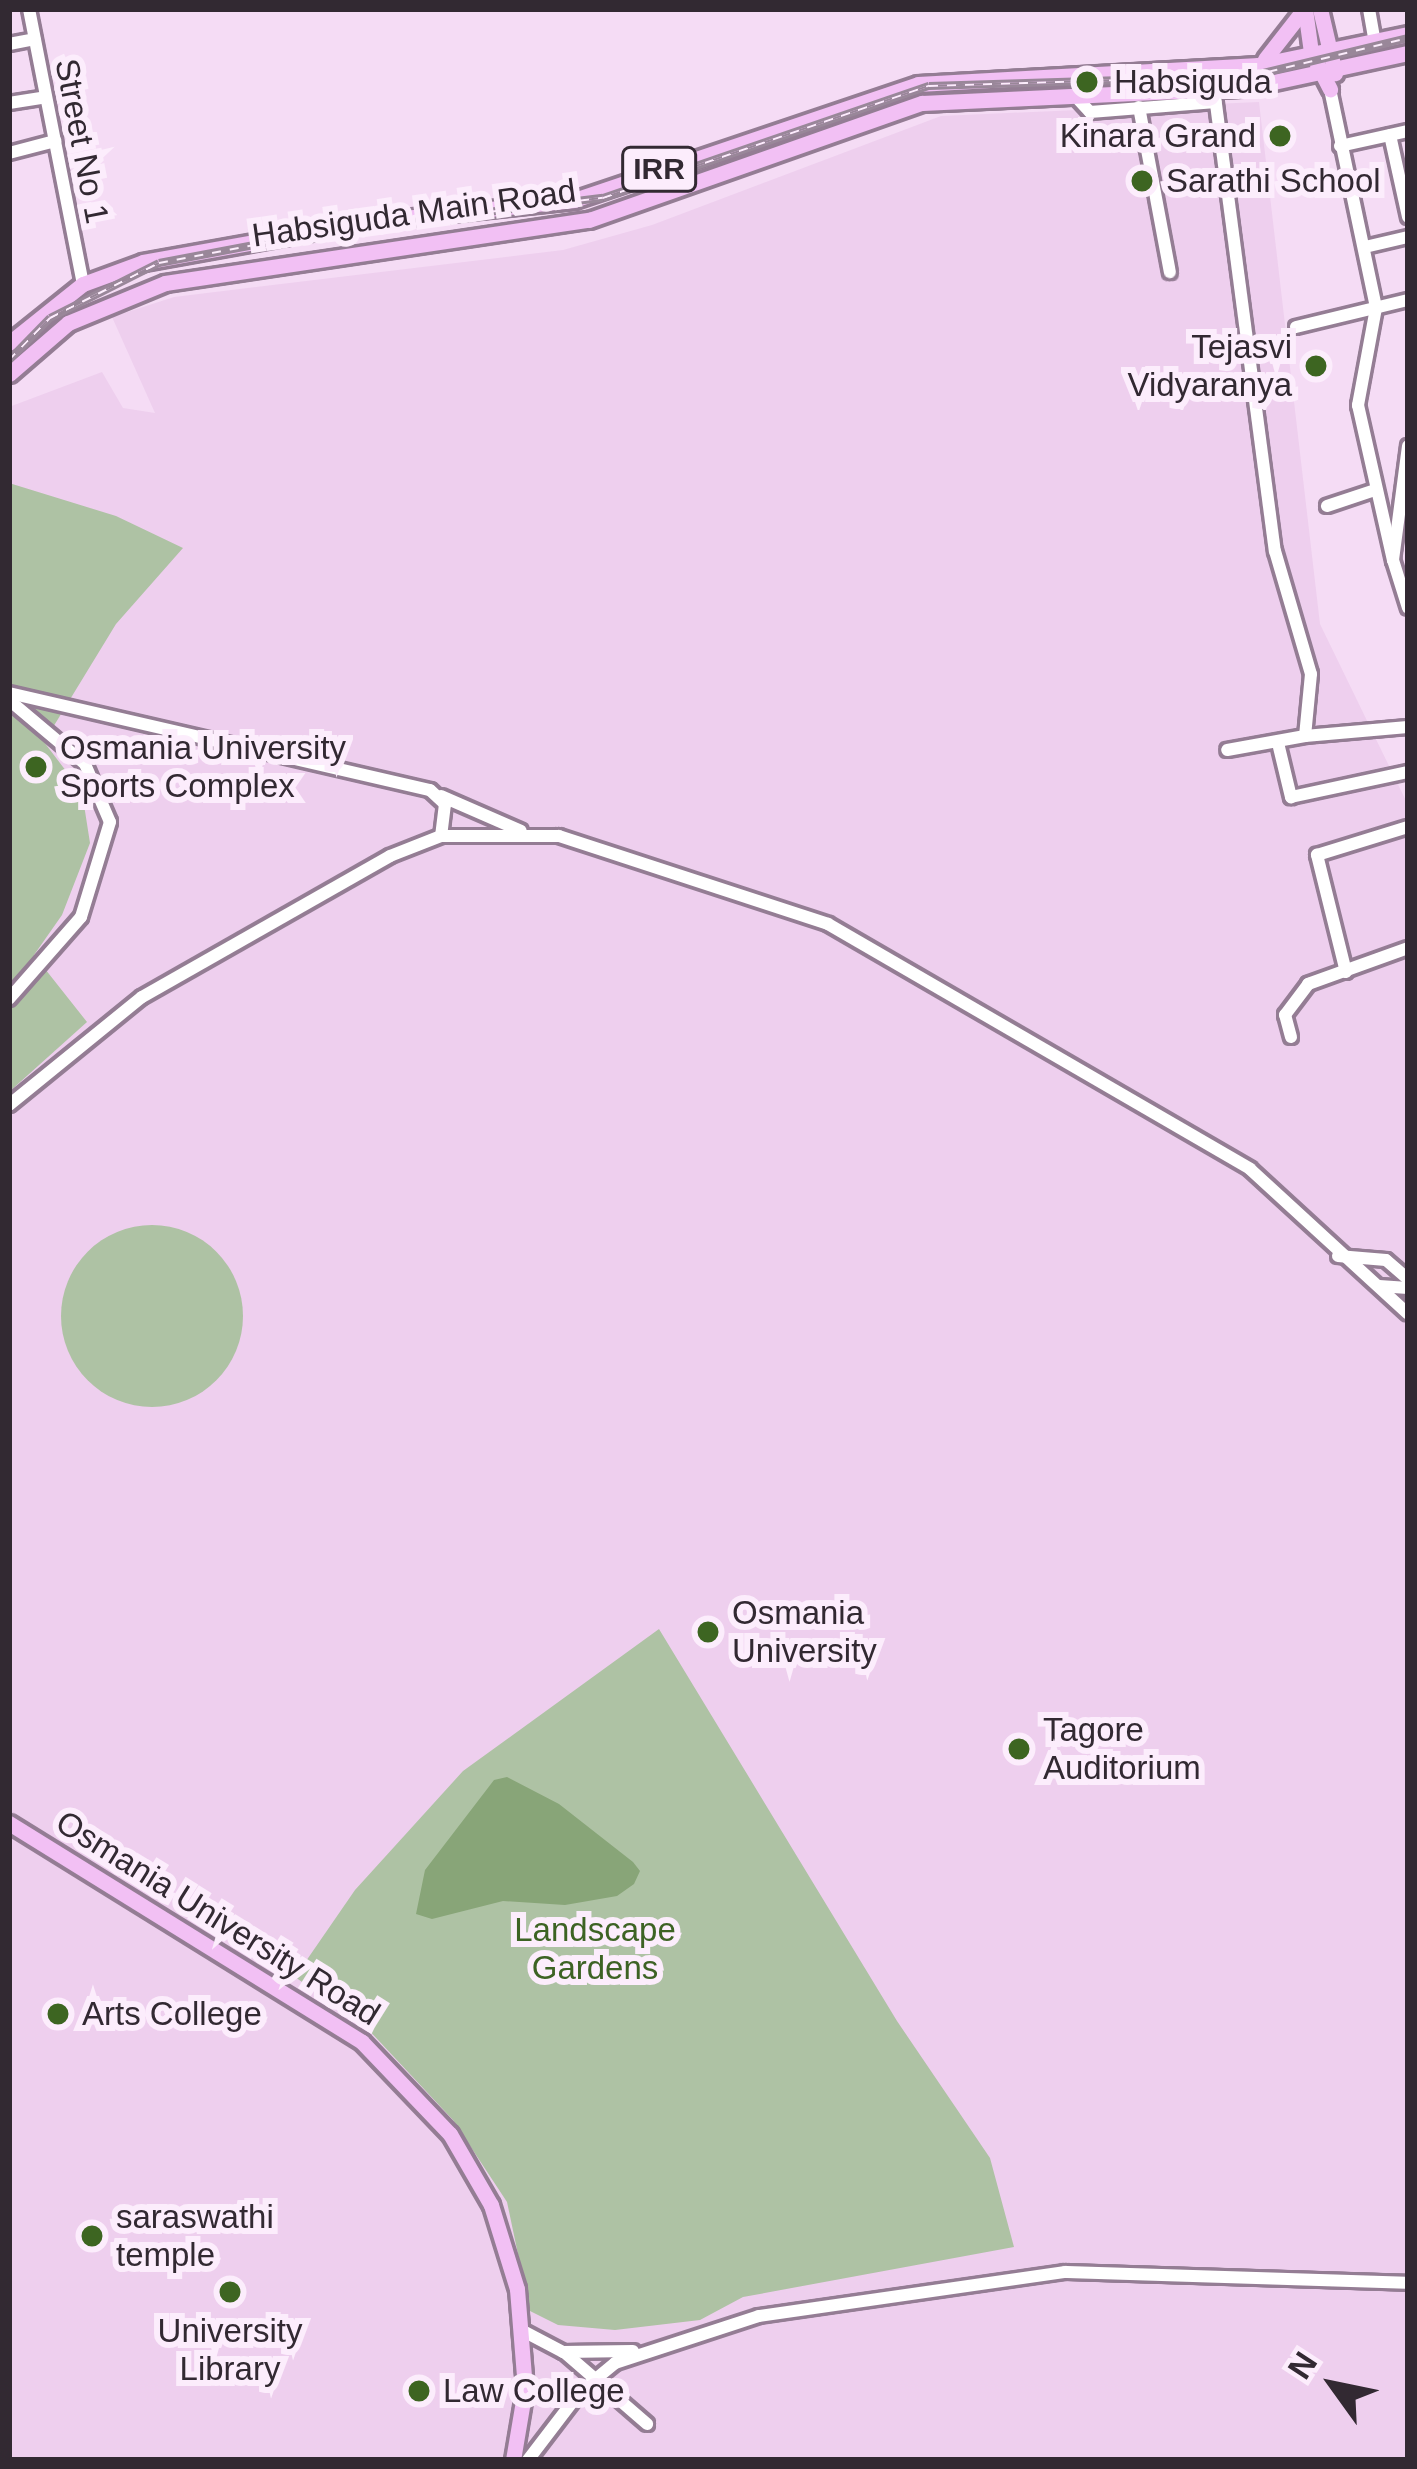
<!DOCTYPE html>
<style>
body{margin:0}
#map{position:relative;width:1417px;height:2469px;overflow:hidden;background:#f5dcf5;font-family:Helvetica,sans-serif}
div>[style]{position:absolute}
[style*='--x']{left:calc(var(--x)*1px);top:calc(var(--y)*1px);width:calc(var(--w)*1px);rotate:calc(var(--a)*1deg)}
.built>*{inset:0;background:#eecfee}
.green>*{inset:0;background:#aec2a4}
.round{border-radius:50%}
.water>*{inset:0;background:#88a578}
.roads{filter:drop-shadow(3px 0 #947d94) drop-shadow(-3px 0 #947d94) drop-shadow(0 3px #947d94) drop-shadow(0 -3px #947d94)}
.minor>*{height:12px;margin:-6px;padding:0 6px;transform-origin:6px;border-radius:6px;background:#fff}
.major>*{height:15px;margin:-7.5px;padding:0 7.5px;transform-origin:7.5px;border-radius:7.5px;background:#f2c0f4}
.rail>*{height:8px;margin-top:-4px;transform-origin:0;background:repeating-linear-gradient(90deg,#fcedfc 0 9px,#998799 0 18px);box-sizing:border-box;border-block:3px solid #998799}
.dots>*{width:33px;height:33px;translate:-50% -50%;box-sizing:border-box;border:6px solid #fcedfc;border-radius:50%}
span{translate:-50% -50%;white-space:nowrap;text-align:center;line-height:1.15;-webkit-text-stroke:12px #fcedfc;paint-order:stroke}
.shield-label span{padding:3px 9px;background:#fcedfc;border:3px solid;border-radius:9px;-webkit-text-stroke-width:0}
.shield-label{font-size:30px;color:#322932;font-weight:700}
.poi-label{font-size:33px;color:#322932}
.left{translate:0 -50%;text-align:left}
.right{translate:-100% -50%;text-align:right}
.street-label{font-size:33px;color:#322932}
.park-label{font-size:33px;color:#3d6324}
.frame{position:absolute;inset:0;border:12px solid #322932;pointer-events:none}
.north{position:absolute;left:1273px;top:2325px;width:120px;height:120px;-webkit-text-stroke:9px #fcedfc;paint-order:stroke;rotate:303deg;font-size:33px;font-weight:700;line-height:48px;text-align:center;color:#322932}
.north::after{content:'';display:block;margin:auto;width:42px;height:54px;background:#322932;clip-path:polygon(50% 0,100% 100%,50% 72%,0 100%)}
</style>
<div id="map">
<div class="built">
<div style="clip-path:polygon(1259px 102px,1320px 624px,1408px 805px,1408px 2460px,9px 2460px,9px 407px,102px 372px,123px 408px,155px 413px,112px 317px,174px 297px,563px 250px,652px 225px,941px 116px)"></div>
</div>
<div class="green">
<div style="clip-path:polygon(9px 483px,116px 516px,183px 548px,116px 624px,44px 742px,82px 792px,90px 843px,62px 915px,34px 955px,87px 1022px,9px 1092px)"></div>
<div class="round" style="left:61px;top:1225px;width:182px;height:182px"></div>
<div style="clip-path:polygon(659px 1629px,897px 2021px,990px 2158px,1014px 2247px,743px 2297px,700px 2320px,615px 2330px,558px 2325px,530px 2311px,507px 2202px,453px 2120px,365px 2026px,295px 1977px,355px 1890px,463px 1771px)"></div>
</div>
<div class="water">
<div style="clip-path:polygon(507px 1777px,559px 1804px,633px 1862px,640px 1871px,634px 1884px,617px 1896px,565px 1905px,503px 1901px,432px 1919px,416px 1914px,425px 1870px,494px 1780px)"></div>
</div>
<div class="roads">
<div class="minor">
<div style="--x:29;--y:9;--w:280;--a:78.9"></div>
<div style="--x:1369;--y:9;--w:34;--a:80"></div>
<div style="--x:9;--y:44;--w:26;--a:-11"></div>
<div style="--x:1214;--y:89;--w:466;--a:82.5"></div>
<div style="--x:1275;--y:551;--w:128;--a:73.7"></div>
<div style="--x:1311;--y:674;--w:62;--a:95.5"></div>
<div style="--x:1305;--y:736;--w:79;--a:169.8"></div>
<div style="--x:1330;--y:89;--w:224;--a:78.1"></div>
<div style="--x:1376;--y:308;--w:99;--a:100.5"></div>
<div style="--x:1358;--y:405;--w:159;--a:77.3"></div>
<div style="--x:1076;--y:97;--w:21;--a:47"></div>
<div style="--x:1090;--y:112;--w:126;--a:-4.5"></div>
<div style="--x:9;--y:103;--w:37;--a:-9"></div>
<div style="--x:1139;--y:107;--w:168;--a:79.4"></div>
<div style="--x:1390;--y:135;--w:84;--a:77.6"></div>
<div style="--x:1340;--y:146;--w:70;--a:-12.4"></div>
<div style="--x:9;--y:153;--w:48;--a:-14.6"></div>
<div style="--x:1365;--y:247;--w:44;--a:-13.1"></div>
<div style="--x:1296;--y:327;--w:115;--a:-13.6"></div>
<div style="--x:1408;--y:446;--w:115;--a:97.5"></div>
<div style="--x:1393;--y:560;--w:50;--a:72.6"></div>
<div style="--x:1327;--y:506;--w:47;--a:-18.4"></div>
<div style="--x:9;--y:693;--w:432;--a:13"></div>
<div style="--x:430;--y:790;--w:21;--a:43"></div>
<div style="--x:445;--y:804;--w:32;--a:97"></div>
<div style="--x:9;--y:700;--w:99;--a:40.1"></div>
<div style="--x:85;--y:764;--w:63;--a:66.7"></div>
<div style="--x:110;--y:822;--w:99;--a:107"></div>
<div style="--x:81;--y:917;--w:109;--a:131.3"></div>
<div style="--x:1305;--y:736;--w:103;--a:-5"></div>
<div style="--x:1278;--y:743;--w:56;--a:76.5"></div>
<div style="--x:1291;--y:797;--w:120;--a:-12.1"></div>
<div style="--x:441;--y:796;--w:87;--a:23.6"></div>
<div style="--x:1346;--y:972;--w:121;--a:-103.9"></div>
<div style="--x:1317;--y:855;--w:95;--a:-17.1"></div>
<div style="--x:1291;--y:1037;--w:23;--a:-105"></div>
<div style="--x:1285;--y:1015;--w:39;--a:-53"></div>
<div style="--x:1308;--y:984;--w:106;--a:-19.8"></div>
<div style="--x:9;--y:1105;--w:171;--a:-39.1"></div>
<div style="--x:142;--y:997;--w:285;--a:-29.6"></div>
<div style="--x:390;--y:856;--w:55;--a:-21.4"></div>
<div style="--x:441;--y:836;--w:118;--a:0"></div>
<div style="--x:559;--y:836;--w:283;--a:18.1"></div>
<div style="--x:828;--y:924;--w:488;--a:30.1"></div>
<div style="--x:1250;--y:1169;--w:214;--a:42.5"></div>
<div style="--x:1338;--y:1256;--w:48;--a:4.8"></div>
<div style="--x:1386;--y:1260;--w:29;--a:41"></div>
<div style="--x:1379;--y:1286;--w:29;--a:4"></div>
<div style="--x:525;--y:2332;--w:43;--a:27.8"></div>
<div style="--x:563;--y:2352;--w:70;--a:-0.8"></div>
<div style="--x:564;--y:2352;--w:110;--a:40.9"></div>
<div style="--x:528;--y:2460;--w:86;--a:-52.6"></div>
<div style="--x:580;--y:2392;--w:45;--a:-39.6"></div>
<div style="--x:615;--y:2363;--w:151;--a:-18.1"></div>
<div style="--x:759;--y:2316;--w:309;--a:-8.2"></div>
<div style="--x:1065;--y:2272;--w:343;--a:1.8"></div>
</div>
<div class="major">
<div style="--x:1305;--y:9;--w:43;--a:82.1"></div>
<div style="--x:1311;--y:52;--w:42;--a:62.8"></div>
<div style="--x:1320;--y:9;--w:66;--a:76.8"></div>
<div style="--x:1265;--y:59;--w:63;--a:-52"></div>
<div style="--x:9;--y:343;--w:95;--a:-38.6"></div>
<div style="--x:83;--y:284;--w:64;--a:-20.1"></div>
<div style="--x:143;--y:262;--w:227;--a:-10.2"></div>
<div style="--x:366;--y:222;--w:209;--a:-6"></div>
<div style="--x:574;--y:200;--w:363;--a:-18.6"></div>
<div style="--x:918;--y:84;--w:341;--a:-3.2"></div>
<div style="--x:1258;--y:65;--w:153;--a:-11.7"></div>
<div style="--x:9;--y:374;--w:78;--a:-40.8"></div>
<div style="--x:68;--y:323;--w:105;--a:-22.4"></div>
<div style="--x:165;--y:283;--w:429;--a:-8.5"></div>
<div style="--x:589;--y:220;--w:353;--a:-19.4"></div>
<div style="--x:922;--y:103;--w:324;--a:-2.7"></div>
<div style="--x:1246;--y:88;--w:166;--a:-12.2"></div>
<div style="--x:9;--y:1823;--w:415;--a:31.8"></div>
<div style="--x:362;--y:2042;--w:127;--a:46.3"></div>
<div style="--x:450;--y:2134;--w:82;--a:60"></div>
<div style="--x:491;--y:2205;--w:88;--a:72.8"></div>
<div style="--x:517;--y:2289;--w:100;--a:85.4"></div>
<div style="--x:525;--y:2389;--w:72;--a:99.6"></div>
</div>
</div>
<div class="rail">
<div style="--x:9;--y:360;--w:59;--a:-45.7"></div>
<div style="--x:50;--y:318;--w:122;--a:-26.8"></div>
<div style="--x:159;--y:263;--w:156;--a:-10.7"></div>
<div style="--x:312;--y:234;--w:293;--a:-7.1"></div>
<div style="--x:603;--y:198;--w:345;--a:-19"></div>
<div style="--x:929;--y:86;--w:322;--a:-1.8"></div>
<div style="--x:1251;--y:76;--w:162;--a:-13.6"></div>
</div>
<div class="dots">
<div style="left:1087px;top:82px;background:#3d6521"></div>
<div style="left:1280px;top:136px;background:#3d6521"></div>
<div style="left:1142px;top:181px;background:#3d6521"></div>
<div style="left:1316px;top:366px;background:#3d6521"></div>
<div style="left:36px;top:767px;background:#3d6521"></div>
<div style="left:708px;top:1632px;background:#3d6521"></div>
<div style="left:1019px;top:1749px;background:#3d6521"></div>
<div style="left:58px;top:2014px;background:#3d6521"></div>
<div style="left:92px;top:2236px;background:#3d6521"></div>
<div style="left:230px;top:2292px;background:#3d6521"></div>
<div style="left:419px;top:2391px;background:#3d6521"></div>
</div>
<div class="shield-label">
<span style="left:659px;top:169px">IRR</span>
</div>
<div class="poi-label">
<span class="left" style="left:1114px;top:82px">Habsiguda</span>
<span class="right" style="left:1256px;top:136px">Kinara Grand</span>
<span class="left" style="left:1166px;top:181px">Sarathi School</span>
<span class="right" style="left:1292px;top:366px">Tejasvi<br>Vidyaranya</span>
<span class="left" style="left:60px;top:767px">Osmania University<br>Sports Complex</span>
<span class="left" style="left:732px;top:1632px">Osmania<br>University</span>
<span class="left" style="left:1043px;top:1749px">Tagore<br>Auditorium</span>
<span class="left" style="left:82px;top:2014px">Arts College</span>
<span class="left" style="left:116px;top:2236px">saraswathi<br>temple</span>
<span style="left:230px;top:2350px">University<br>Library</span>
<span class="left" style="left:443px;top:2391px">Law College</span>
</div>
<div class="street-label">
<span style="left:82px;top:141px;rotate:79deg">Street No 1</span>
<span style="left:414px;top:213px;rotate:-8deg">Habsiguda Main Road</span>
<span style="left:218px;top:1918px;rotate:32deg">Osmania University Road</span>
</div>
<div class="park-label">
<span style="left:595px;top:1949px">Landscape<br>Gardens</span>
</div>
<div class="frame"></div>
<div class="north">N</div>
</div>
